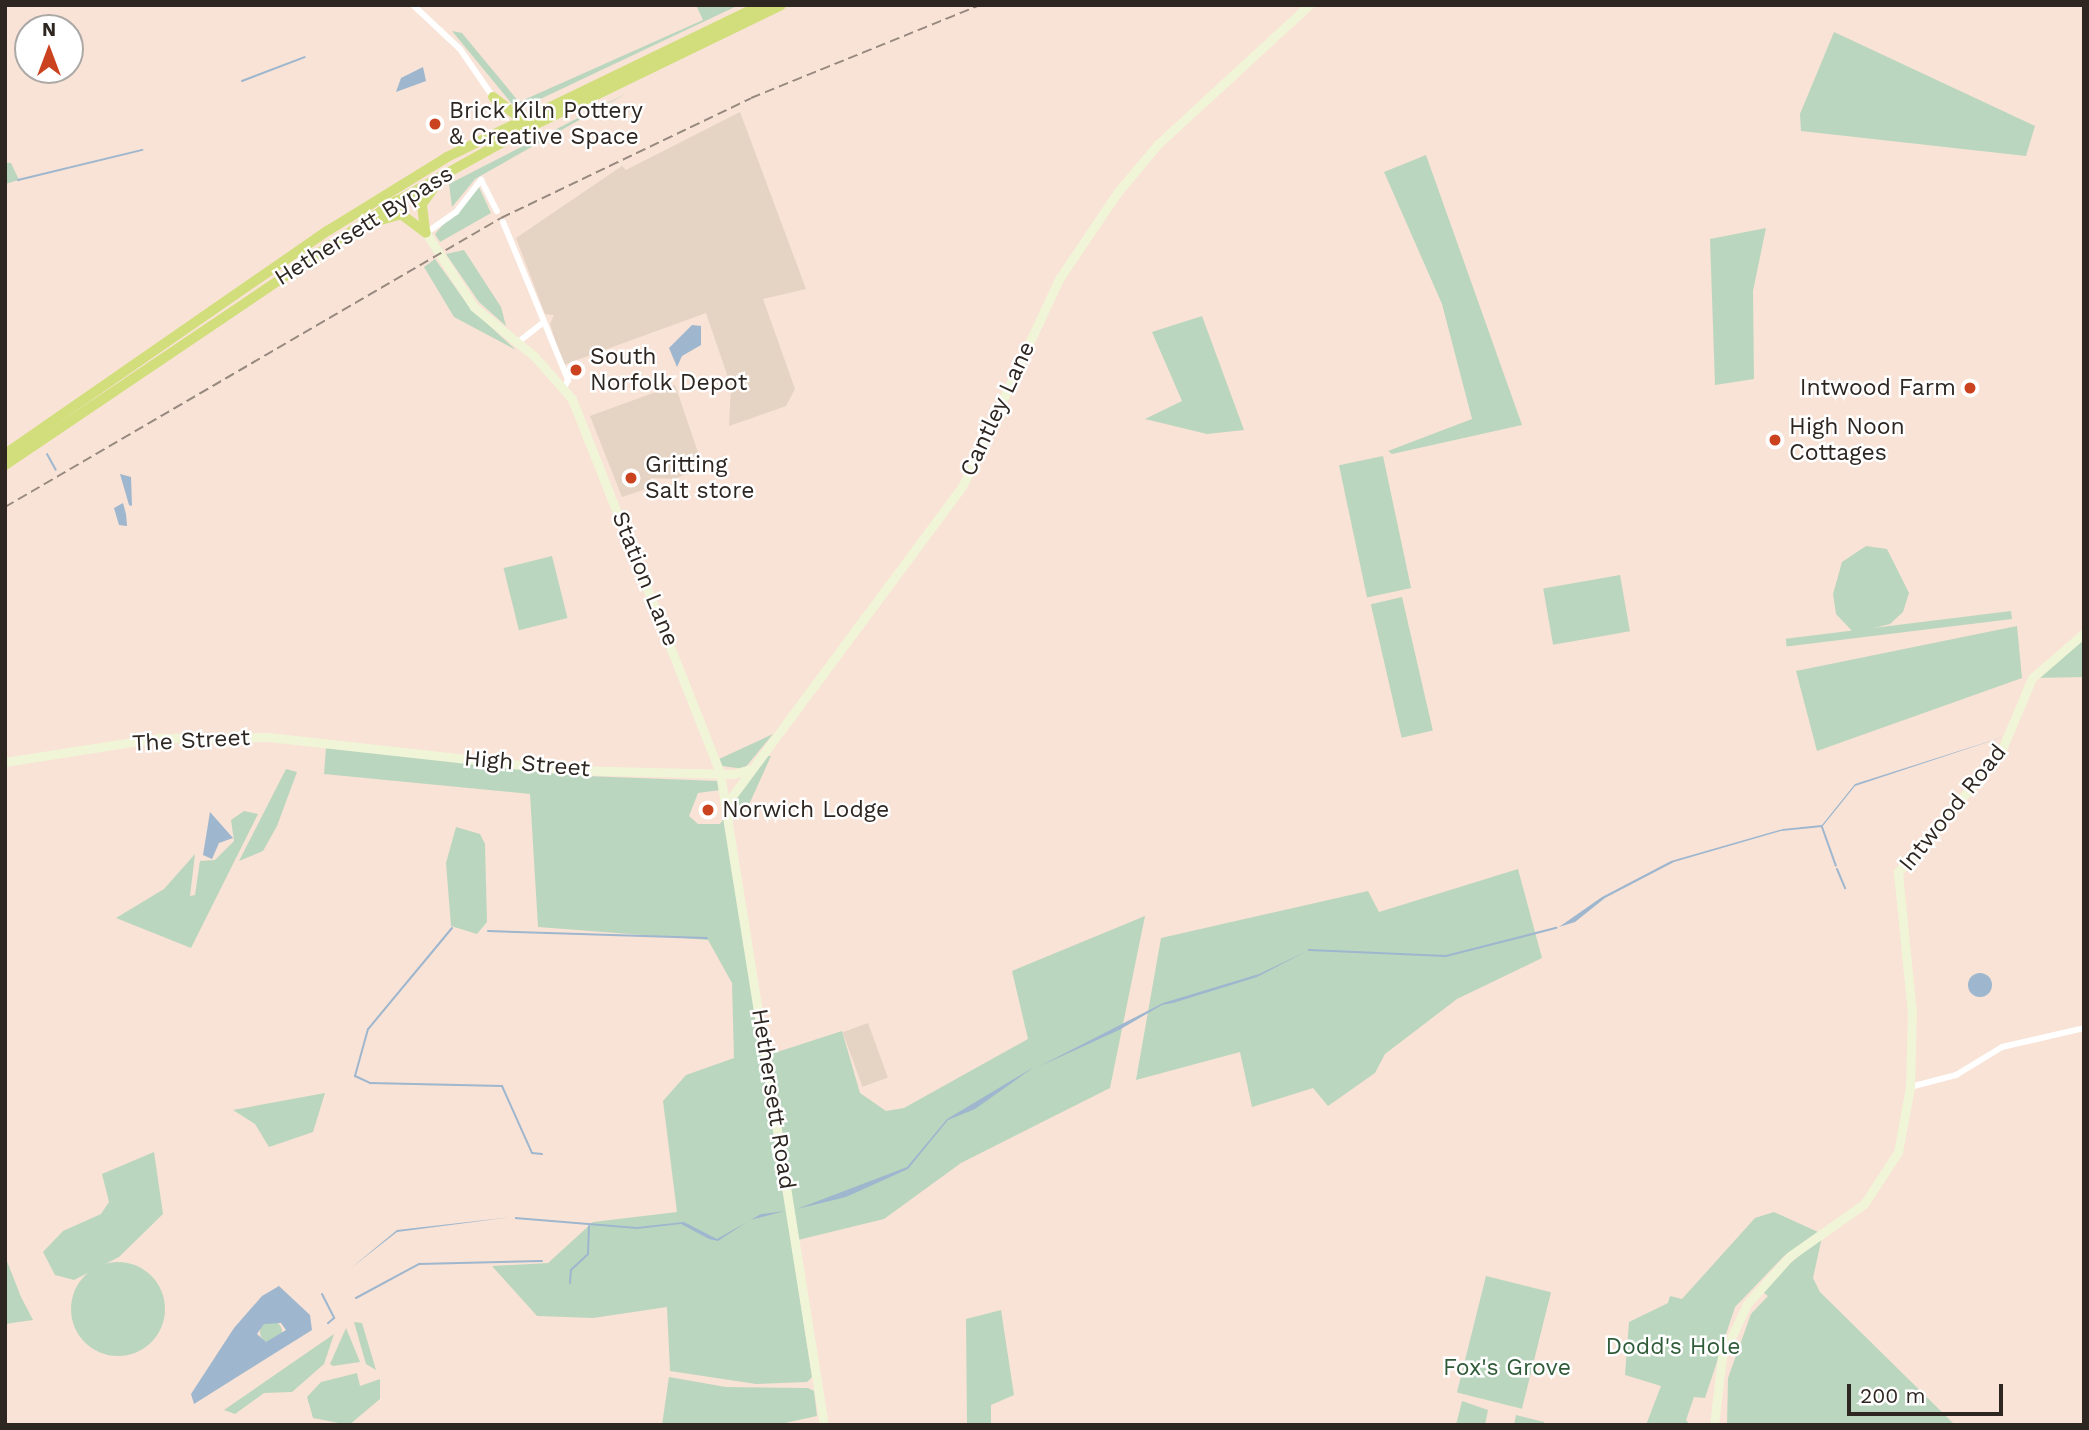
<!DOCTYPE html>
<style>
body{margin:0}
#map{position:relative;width:2089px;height:1430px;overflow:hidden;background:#f8e3d6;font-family:"Work Sans",sans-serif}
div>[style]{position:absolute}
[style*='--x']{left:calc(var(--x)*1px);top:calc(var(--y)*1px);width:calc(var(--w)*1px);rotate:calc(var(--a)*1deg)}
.industrial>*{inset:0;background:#e5d3c3;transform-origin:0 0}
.green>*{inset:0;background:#bbd6be;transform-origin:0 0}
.round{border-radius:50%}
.water>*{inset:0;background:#9eb6ce}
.stream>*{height:2px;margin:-1px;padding:0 1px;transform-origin:1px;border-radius:1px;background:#9eb6ce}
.street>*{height:6px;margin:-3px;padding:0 3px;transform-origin:3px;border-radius:3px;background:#fff}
.secondary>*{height:9px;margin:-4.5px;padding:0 4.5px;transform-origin:4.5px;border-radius:4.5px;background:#f1f5d7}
.highway>*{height:10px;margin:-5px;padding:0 5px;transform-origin:5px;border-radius:5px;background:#d1de7b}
.rail>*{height:2px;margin-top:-1px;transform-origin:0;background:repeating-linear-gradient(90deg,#988980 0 10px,transparent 0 15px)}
.dots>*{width:19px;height:19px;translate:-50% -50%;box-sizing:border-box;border:4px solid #fff;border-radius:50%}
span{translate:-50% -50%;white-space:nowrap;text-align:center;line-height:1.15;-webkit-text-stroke:5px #fff;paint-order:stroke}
.poi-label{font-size:23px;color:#2e2621}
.left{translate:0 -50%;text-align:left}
.right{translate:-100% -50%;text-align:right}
.street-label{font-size:23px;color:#2e2621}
.park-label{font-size:23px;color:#305b38}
.frame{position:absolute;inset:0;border:7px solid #2e2621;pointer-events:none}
.north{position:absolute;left:14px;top:14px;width:70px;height:70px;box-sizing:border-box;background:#fff;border:2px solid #aba8a6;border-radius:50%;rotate:0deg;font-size:19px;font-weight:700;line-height:28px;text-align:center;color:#2e2621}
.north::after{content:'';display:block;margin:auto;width:24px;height:32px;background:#cb421e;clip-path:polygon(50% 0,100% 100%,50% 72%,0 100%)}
.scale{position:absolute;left:1847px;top:1384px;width:156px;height:32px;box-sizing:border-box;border:4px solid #2e2621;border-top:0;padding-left:9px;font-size:21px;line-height:24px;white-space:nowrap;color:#2e2621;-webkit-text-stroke:5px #fff;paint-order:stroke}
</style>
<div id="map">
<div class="industrial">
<div style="clip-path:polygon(740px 112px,806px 289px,763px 299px,795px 389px,786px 406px,729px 426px,731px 386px,706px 313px,563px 365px,550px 324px,554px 315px,545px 314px,516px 238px,622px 166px,626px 170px)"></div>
<div style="clip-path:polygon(675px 385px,703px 467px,675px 479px,651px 478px,646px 489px,622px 497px,590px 416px)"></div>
<div style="left:868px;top:1023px;width:58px;height:27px;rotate:70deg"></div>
</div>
<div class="green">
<div style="clip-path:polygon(696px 5px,739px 5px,517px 110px,452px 31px,462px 33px,519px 102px,703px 20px)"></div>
<div style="clip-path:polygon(1834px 32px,2035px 126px,2026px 156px,1801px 131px,1800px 114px)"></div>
<div style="clip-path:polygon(627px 93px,475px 179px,452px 207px,449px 184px)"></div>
<div style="clip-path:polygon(1426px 155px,1522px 425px,1392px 454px,1388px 451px,1472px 419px,1442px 304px,1384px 172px)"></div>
<div style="clip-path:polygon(5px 163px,11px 163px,19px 180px,5px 184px)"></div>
<div style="clip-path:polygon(478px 185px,491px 213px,440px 242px,435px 234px)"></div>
<div style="clip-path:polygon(1766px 228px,1753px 291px,1754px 379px,1715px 385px,1710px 239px)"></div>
<div style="clip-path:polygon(464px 250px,501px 307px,506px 326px,479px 302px,446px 254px)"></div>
<div style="clip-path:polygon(435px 259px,470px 308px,516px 350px,454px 317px,424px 267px)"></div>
<div style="clip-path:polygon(1202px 316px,1244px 430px,1207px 434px,1145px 419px,1182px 401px,1152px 332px)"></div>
<div style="left:1383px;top:456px;width:135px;height:45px;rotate:78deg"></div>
<div style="clip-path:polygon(1866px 546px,1887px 549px,1909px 593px,1903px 612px,1890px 624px,1854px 633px,1836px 614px,1833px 594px,1842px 562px)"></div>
<div style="left:552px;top:556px;width:64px;height:50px;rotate:76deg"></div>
<div style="left:1620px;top:575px;width:57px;height:78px;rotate:80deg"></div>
<div style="left:1402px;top:597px;width:137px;height:32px;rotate:77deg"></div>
<div style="left:2011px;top:611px;width:8px;height:227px;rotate:83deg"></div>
<div style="clip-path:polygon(2017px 626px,2022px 678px,1817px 751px,1796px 671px)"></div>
<div style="clip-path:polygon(2084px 638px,2084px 677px,2035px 678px)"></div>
<div style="clip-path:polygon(773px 734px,744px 769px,722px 766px,719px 759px)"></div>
<div style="clip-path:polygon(326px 747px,585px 776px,718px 781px,720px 790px,698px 793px,689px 816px,698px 824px,720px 824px,726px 815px,812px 1377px,807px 1382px,756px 1384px,670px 1371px,667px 1307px,593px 1318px,537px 1316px,492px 1266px,548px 1263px,593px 1222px,677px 1212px,663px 1101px,686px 1075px,734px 1058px,732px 983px,708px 940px,538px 927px,530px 794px,324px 774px)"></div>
<div style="clip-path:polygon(766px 756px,771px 756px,747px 809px,736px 820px,734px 804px,742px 785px)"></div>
<div style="clip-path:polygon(286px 769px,297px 772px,277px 826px,263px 851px,239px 861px)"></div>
<div style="clip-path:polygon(244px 811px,258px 814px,191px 948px,116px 918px,164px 889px,195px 854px,190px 896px,195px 895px,200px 861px,215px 860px,234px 841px,231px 820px)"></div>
<div style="clip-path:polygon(456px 827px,480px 834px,485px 844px,487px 922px,477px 934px,451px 926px,446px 863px)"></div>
<div style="clip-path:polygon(1518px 869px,1542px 958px,1457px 999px,1385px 1054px,1375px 1073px,1328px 1106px,1313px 1088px,1252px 1107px,1240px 1052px,1136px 1080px,1161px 938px,1368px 891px,1379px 912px)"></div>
<div style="clip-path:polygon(1145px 916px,1110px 1088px,961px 1163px,884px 1219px,798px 1240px,771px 1054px,842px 1031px,860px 1093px,886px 1111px,904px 1108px,1028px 1039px,1012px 971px)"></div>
<div style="clip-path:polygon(325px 1093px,313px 1132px,269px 1147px,255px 1124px,233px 1110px)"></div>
<div style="clip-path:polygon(154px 1152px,163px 1214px,119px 1257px,74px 1280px,55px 1275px,43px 1252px,63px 1231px,101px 1214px,109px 1202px,102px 1174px)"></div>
<div style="clip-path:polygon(1774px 1212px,1818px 1232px,1784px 1256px,1735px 1307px,1705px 1398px,1694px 1397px,1686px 1420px,1690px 1425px,1646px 1425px,1661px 1386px,1625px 1375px,1629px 1322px,1668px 1303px,1670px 1296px,1682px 1299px,1755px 1218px)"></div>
<div style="clip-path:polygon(1822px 1237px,1813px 1278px,1820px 1292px,1955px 1425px,1727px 1425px,1728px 1378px,1751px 1314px,1768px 1296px,1759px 1289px)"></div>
<div style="clip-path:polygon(5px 1256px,21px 1297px,33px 1320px,5px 1324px)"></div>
<div class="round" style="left:71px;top:1262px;width:94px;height:94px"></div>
<div style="left:1486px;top:1276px;width:67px;height:120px;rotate:14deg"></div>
<div style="clip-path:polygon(1001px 1310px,1014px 1395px,991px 1405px,991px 1425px,967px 1425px,966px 1319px)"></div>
<div class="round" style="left:260px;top:1321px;width:22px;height:22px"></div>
<div style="clip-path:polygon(354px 1322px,362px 1323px,376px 1370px,366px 1364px)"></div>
<div style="clip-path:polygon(346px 1328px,360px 1362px,333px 1366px,330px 1364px)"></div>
<div style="clip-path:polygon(334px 1334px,324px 1364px,292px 1392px,264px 1393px,235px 1414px,224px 1410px)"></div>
<div style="clip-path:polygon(357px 1373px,360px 1386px,380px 1379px,380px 1399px,349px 1425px,313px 1418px,307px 1397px,321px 1382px)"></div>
<div style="clip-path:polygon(669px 1377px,726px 1387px,808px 1388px,814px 1391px,817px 1416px,776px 1425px,662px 1425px)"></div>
<div style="clip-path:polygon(1462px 1401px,1488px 1410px,1485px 1425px,1456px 1425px)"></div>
<div style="clip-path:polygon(1516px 1415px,1544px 1422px,1544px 1425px,1514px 1425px)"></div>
</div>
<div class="water">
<div style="clip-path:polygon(423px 67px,426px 81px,396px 92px,401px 78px)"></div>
<div style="clip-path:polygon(692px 325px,701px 326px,701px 345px,682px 356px,677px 367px,669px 348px)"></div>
<div style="clip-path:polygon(120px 474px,131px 477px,132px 506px,129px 505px)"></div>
<div style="clip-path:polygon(123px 503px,126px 514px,127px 526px,119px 525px,114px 508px)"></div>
<div style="clip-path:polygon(2006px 736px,1855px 786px,1822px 827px,1781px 831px,1674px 862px,1605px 898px,1575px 922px,1559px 927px,1602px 897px,1671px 861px,1783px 829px,1822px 825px,1855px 784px)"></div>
<div style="clip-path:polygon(210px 812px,233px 838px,219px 843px,212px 859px,203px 855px)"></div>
<div style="clip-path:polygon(1309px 950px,1257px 977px,1173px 1003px,1162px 1005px,1119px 1030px,1038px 1067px,1163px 1003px,1259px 974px)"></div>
<div class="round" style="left:1968px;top:973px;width:24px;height:24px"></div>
<div style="clip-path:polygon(1034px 1067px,975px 1109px,948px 1120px,908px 1169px,846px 1197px,797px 1209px,907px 1167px,947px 1119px)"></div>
<div style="clip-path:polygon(785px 1211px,750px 1220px,718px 1241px,709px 1239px,681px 1224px,637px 1229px,515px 1219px,515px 1217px,637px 1227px,684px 1222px,717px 1239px,761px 1214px)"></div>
<div style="clip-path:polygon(512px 1217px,397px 1232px,351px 1268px,397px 1230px)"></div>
<div style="clip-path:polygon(evenodd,279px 1286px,310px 1315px,312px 1330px,194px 1404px,191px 1394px,234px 1328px,262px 1296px,279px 1286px,264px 1324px,281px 1323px,286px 1330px,266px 1342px,257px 1334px,264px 1324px)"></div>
</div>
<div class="stream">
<div style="--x:242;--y:81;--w:67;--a:-20.9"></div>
<div style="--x:18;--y:180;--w:128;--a:-13.6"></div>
<div style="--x:47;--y:454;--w:18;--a:61"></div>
<div style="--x:1822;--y:827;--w:41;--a:70.3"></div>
<div style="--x:1837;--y:869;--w:21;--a:67"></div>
<div style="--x:452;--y:928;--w:131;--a:129.7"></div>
<div style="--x:368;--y:1029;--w:49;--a:105.5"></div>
<div style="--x:355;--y:1076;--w:17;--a:25"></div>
<div style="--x:370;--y:1083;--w:132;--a:1.3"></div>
<div style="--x:502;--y:1086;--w:73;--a:65.9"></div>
<div style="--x:532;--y:1153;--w:10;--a:6"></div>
<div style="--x:488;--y:931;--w:219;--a:1.8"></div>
<div style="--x:1309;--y:950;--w:137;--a:2.5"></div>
<div style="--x:1446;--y:956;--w:114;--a:-14.3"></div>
<div style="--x:570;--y:1283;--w:13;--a:-86"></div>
<div style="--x:571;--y:1270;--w:23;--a:-43"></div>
<div style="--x:588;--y:1254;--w:28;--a:-88"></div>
<div style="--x:322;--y:1294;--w:27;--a:63"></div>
<div style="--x:334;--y:1318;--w:8;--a:140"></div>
<div style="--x:356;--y:1298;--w:72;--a:-28.4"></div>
<div style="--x:419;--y:1264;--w:123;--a:-1.4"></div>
</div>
<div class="street">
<div style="--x:413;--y:5;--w:64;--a:43.1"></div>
<div style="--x:460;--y:49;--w:58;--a:55.5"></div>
<div style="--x:503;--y:222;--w:171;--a:67.6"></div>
<div style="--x:568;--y:380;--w:9;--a:117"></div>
<div style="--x:426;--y:233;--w:37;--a:-35"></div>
<div style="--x:456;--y:212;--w:41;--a:-52"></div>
<div style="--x:481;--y:180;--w:35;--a:63"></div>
<div style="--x:517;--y:343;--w:33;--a:-38"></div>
<div style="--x:1910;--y:1087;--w:48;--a:-14.6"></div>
<div style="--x:1956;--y:1075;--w:54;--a:-31.3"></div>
<div style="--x:2002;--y:1047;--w:84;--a:-13"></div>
</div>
<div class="secondary">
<div style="--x:426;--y:233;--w:88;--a:57"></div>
<div style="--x:474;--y:307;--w:79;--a:39.3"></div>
<div style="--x:535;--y:357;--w:56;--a:48.6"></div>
<div style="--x:572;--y:399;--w:402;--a:68.4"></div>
<div style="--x:720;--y:773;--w:660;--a:80.94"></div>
<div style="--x:5;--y:762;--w:156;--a:-8.9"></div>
<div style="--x:159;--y:738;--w:109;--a:-0.5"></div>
<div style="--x:268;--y:737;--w:301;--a:6.3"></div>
<div style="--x:567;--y:770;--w:166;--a:1.4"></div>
<div style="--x:733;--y:774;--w:18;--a:-16"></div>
<div style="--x:727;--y:803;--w:396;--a:-53.4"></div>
<div style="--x:963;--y:485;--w:227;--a:-65"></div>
<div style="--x:1059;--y:279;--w:104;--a:-56"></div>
<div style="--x:1117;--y:193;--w:64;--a:-50.1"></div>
<div style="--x:1158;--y:144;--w:205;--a:-42.6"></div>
<div style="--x:1714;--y:1425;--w:68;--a:-83.3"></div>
<div style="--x:1722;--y:1357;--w:59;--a:-64.7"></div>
<div style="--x:1747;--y:1304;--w:64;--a:-48.1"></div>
<div style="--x:1790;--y:1256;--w:90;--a:-35.1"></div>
<div style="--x:1864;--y:1204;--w:62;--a:-56.8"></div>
<div style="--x:1898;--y:1152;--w:66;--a:-79.5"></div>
<div style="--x:1910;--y:1087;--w:74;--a:-88.5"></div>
<div style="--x:1912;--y:1013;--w:142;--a:-95.7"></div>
<div style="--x:1898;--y:872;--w:156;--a:-49.2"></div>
<div style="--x:2000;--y:754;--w:82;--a:-67.2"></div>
<div style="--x:2032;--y:678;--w:69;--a:-40.9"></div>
</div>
<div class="highway">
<div style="--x:493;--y:97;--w:34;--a:38"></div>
<div style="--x:377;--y:221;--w:25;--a:-16"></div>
<div style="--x:401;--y:214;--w:31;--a:37"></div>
<div style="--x:425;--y:230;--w:26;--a:-97"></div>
<div style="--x:422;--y:204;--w:27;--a:-54"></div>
<div style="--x:5;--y:454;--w:394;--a:-34.7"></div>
<div style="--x:329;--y:230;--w:139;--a:-31.7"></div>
<div style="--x:447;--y:157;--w:349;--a:-25.8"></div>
<div style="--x:5;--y:465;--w:473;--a:-34"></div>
<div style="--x:397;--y:201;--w:152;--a:-29.1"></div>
<div style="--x:530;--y:127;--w:279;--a:-25.9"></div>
</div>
<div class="rail">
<div style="--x:5;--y:507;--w:574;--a:-30.23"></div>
<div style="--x:501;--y:218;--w:277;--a:-25.6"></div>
<div style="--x:751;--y:98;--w:247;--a:-22.1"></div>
</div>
<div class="dots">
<div style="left:435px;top:124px;background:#cb421e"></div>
<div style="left:576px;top:370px;background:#cb421e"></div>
<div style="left:1970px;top:388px;background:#cb421e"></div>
<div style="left:1775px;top:440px;background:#cb421e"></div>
<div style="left:631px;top:478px;background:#cb421e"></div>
<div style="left:708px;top:810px;background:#cb421e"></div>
</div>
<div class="poi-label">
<span class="left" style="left:449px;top:124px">Brick Kiln Pottery<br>&amp; Creative Space</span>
<span class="left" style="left:590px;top:370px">South<br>Norfolk Depot</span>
<span class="right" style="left:1956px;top:388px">Intwood Farm</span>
<span class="left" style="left:1789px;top:440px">High Noon<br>Cottages</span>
<span class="left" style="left:645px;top:478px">Gritting<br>Salt store</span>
<span class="left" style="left:722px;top:810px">Norwich Lodge</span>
</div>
<div class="street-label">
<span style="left:364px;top:226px;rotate:-32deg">Hethersett Bypass</span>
<span style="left:998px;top:409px;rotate:-65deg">Cantley Lane</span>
<span style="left:645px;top:579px;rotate:68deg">Station Lane</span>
<span style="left:191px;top:741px;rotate:-3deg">The Street</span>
<span style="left:527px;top:764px;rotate:5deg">High Street</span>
<span style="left:1953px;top:808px;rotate:-51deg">Intwood Road</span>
<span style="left:773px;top:1099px;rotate:81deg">Hethersett Road</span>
</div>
<div class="park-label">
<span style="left:1673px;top:1347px">Dodd's Hole</span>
<span style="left:1507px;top:1368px">Fox's Grove</span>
</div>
<div class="frame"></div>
<div class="north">N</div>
<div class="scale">200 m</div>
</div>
